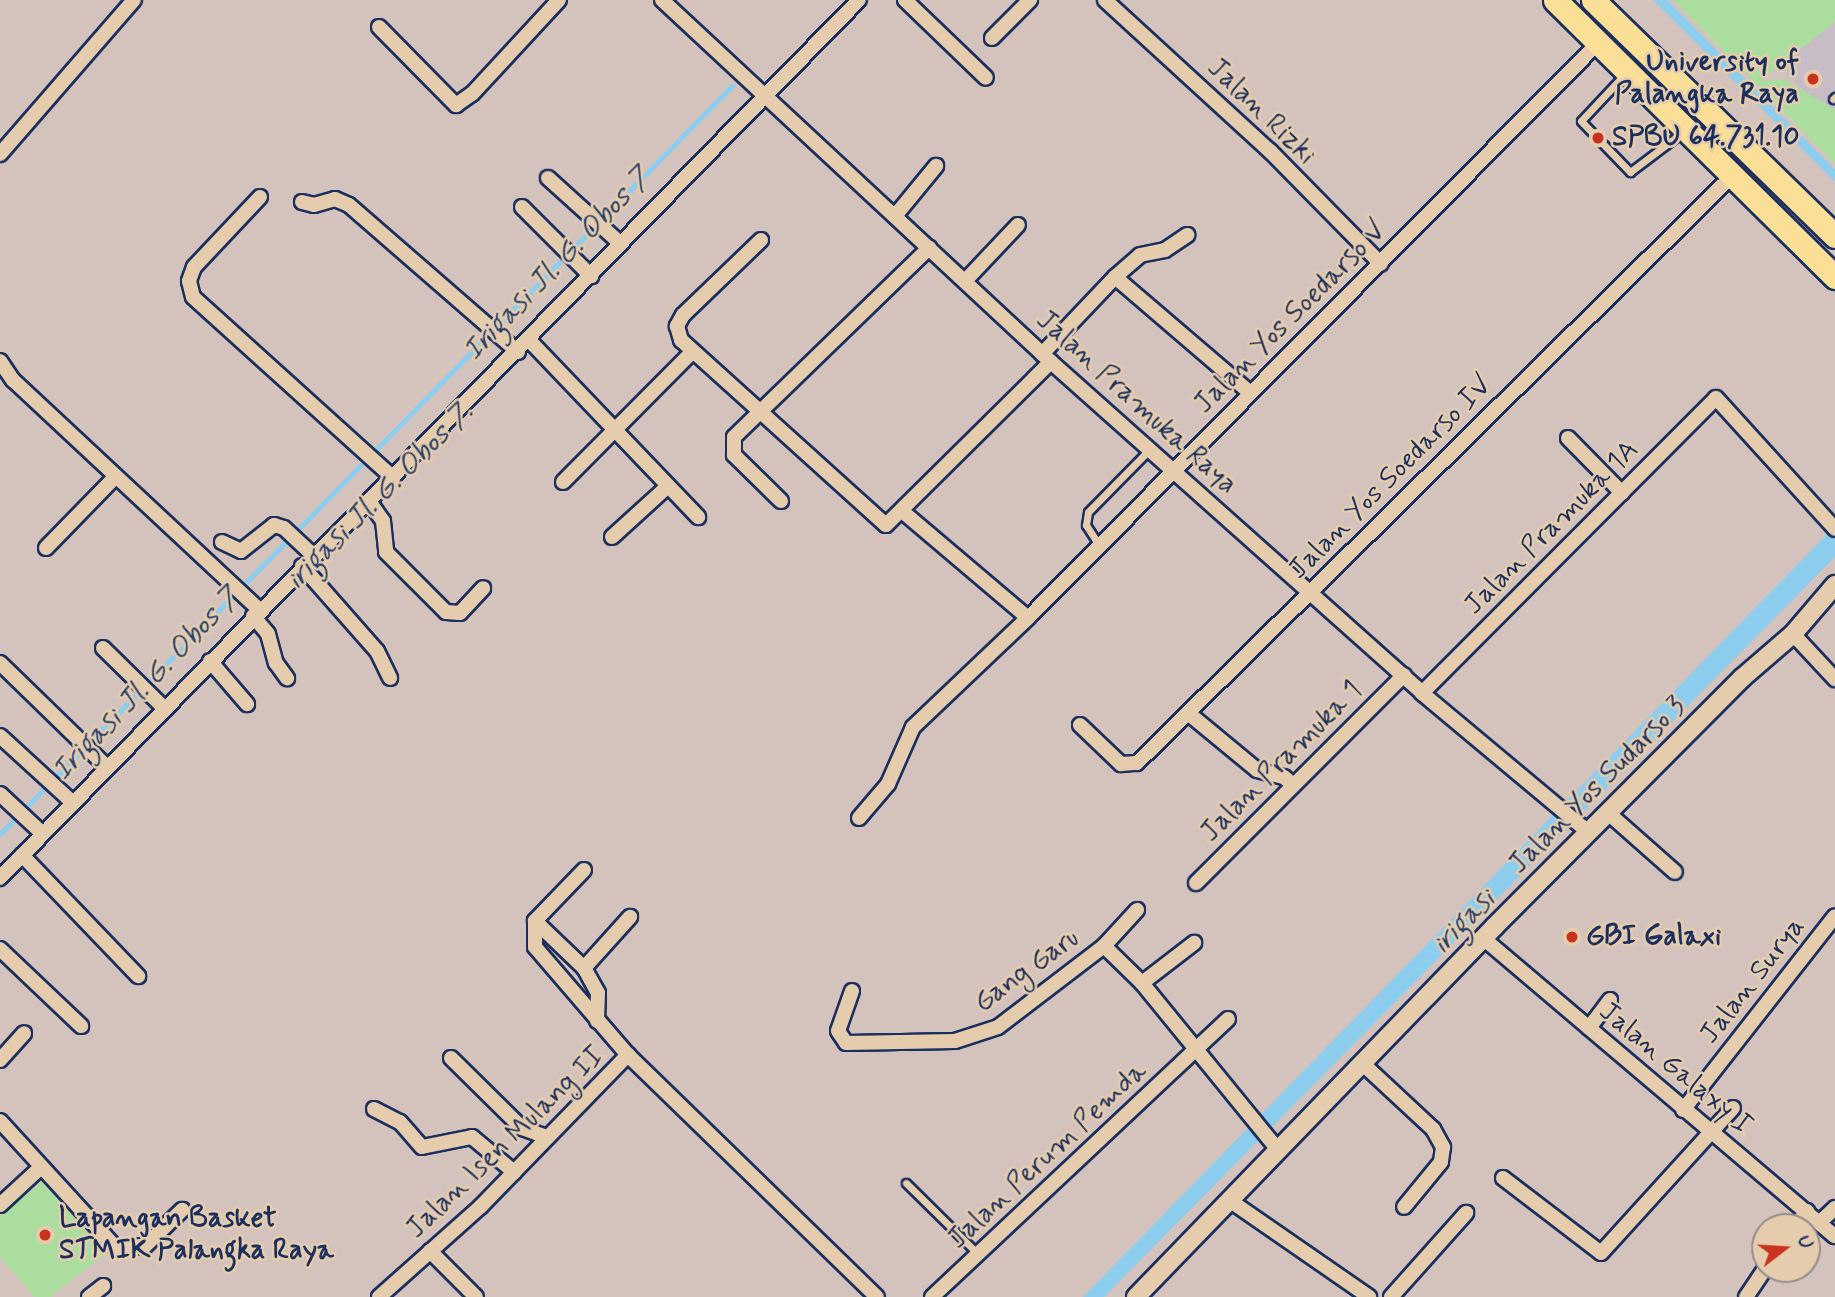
<!DOCTYPE html>
<style>
body{margin:0}
#map{position:relative;width:1835px;height:1297px;overflow:hidden;background:#d4c3bc;font-family:Mynerve,sans-serif}
div>[style]{position:absolute}
[style*='--x']{left:calc(var(--x)*1px);top:calc(var(--y)*1px);width:calc(var(--w)*1px);rotate:calc(var(--a)*1deg)}
.built>*{inset:0;background:#c8bdc6}
.green>*{inset:0;background:#aadd9e}
.water>*{inset:0;background:#8dcdee}
.stream>*{height:4.5px;margin:-2.25px;padding:0 2.25px;transform-origin:2.25px;border-radius:2.25px;background:#8dcdee}
.roads{filter:drop-shadow(2px 0 #1b2f5e) drop-shadow(-2px 0 #1b2f5e) drop-shadow(0 2px #1b2f5e) drop-shadow(0 -2px #1b2f5e)}
.service>*{height:7px;margin:-3.5px;padding:0 3.5px;transform-origin:3.5px;border-radius:3.5px;background:#e5ccad}
.minor>*{height:14px;margin:-7px;padding:0 7px;transform-origin:7px;border-radius:7px;background:#e5ccad}
.tertiary>*{height:18px;margin:-9px;padding:0 9px;transform-origin:9px;border-radius:9px;background:#e5ccad}
.primary>*{height:23px;margin:-11.5px;padding:0 11.5px;transform-origin:11.5px;border-radius:11.5px;background:#fbdf96}
.dots>*{width:19px;height:19px;translate:-50% -50%;box-sizing:border-box;border:4px solid #e5ccad;border-radius:50%}
span{translate:-50% -50%;white-space:nowrap;text-align:center;line-height:1.15;-webkit-text-stroke:5px #e5ccad;paint-order:stroke}
.poi-label{font-size:28px;color:#1b2f5e;font-weight:700}
.right{translate:-100% -50%;text-align:right}
.left{translate:0 -50%;text-align:left}
.street-label{font-size:28px;color:#1b2f5e}
.water-label{font-size:30px;color:#263f6c;font-style:italic}
.north{position:absolute;left:1751px;top:1213px;width:70px;height:70px;box-sizing:border-box;background:#e5ccad;border:2px solid #948d8d;border-radius:50%;rotate:73deg;font-size:19px;font-weight:700;line-height:28px;text-align:center;color:#1b2f5e}
.north::after{content:'';display:block;margin:auto;width:24px;height:32px;background:#c8321e;clip-path:polygon(50% 0,100% 100%,50% 72%,0 100%)}
</style>
<div id="map">
<div class="built">
<div style="clip-path:polygon(1835px 0,1835px 122px,1748px 35px)"></div>
</div>
<div class="green">
<div style="clip-path:polygon(1673px 0,1835px 0,1835px 22px,1759px 81px,1783px 79px,1835px 109px,1835px 164px)"></div>
<div style="clip-path:polygon(43px 1181px,105px 1254px,50px 1297px,35px 1297px,0 1257px,0 1216px)"></div>
</div>
<div class="water">
<div style="clip-path:polygon(1835px 526px,1835px 557px,1104px 1297px,1083px 1297px)"></div>
</div>
<div class="stream">
<div style="--x:1657;--y:0;--w:252;--a:45"></div>
<div style="--x:1664;--y:0;--w:243;--a:45.3"></div>
<div style="--x:0;--y:834;--w:1047;--a:-45.62"></div>
</div>
<div class="roads">
<div class="service">
<div style="--x:1625;--y:74;--w:64;--a:133.1"></div>
<div style="--x:1581;--y:121;--w:71;--a:46.1"></div>
<div style="--x:1630;--y:172;--w:66;--a:-37"></div>
<div style="--x:1833;--y:99;--w:3;--a:-45"></div>
<div style="--x:1099;--y:545;--w:24;--a:-123"></div>
<div style="--x:1086;--y:525;--w:13;--a:-81"></div>
<div style="--x:1088;--y:512;--w:87;--a:-45.5"></div>
<div style="--x:906;--y:1183;--w:101;--a:44.6"></div>
</div>
<div class="minor">
<div style="--x:662;--y:0;--w:531;--a:42.94"></div>
<div style="--x:1051;--y:362;--w:497;--a:41.7"></div>
<div style="--x:1422;--y:693;--w:217;--a:39.9"></div>
<div style="--x:905;--y:0;--w:112;--a:43.9"></div>
<div style="--x:1105;--y:0;--w:224;--a:42.5"></div>
<div style="--x:1270;--y:151;--w:158;--a:45.5"></div>
<div style="--x:379;--y:27;--w:110;--a:45.4"></div>
<div style="--x:456;--y:105;--w:19;--a:-35"></div>
<div style="--x:472;--y:94;--w:128;--a:-47.2"></div>
<div style="--x:992;--y:38;--w:54;--a:-45"></div>
<div style="--x:0;--y:154;--w:204;--a:-49"></div>
<div style="--x:548;--y:178;--w:98;--a:42.1"></div>
<div style="--x:260;--y:197;--w:96;--a:133.3"></div>
<div style="--x:194;--y:267;--w:15;--a:110"></div>
<div style="--x:189;--y:281;--w:16;--a:76"></div>
<div style="--x:193;--y:297;--w:270;--a:42.1"></div>
<div style="--x:302;--y:202;--w:12;--a:14"></div>
<div style="--x:314;--y:205;--w:22;--a:-16"></div>
<div style="--x:335;--y:199;--w:15;--a:23"></div>
<div style="--x:349;--y:205;--w:224;--a:41"></div>
<div style="--x:522;--y:207;--w:98;--a:45"></div>
<div style="--x:895;--y:216;--w:65;--a:-50.6"></div>
<div style="--x:761;--y:240;--w:108;--a:136.1"></div>
<div style="--x:683;--y:315;--w:13;--a:119"></div>
<div style="--x:677;--y:326;--w:15;--a:74"></div>
<div style="--x:681;--y:340;--w:276;--a:42.1"></div>
<div style="--x:886;--y:525;--w:232;--a:-44.7"></div>
<div style="--x:1115;--y:277;--w:33;--a:-41"></div>
<div style="--x:1140;--y:255;--w:25;--a:-11"></div>
<div style="--x:1165;--y:250;--w:27;--a:-34"></div>
<div style="--x:965;--y:281;--w:77;--a:-46.6"></div>
<div style="--x:529;--y:340;--w:245;--a:46.3"></div>
<div style="--x:1042;--y:354;--w:106;--a:-46.5"></div>
<div style="--x:1115;--y:277;--w:177;--a:40.6"></div>
<div style="--x:0;--y:361;--w:23;--a:56"></div>
<div style="--x:13;--y:380;--w:338;--a:43"></div>
<div style="--x:1568;--y:438;--w:77;--a:45.5"></div>
<div style="--x:563;--y:482;--w:183;--a:-45.2"></div>
<div style="--x:369;--y:501;--w:24;--a:55"></div>
<div style="--x:383;--y:521;--w:31;--a:84"></div>
<div style="--x:386;--y:552;--w:85;--a:45"></div>
<div style="--x:446;--y:612;--w:14;--a:4"></div>
<div style="--x:460;--y:613;--w:34;--a:-47"></div>
<div style="--x:781;--y:501;--w:66;--a:-135.6"></div>
<div style="--x:734;--y:455;--w:18;--a:-90"></div>
<div style="--x:734;--y:437;--w:272;--a:-44.1"></div>
<div style="--x:902;--y:511;--w:165;--a:40.3"></div>
<div style="--x:612;--y:537;--w:76;--a:-42.3"></div>
<div style="--x:222;--y:542;--w:21;--a:25"></div>
<div style="--x:241;--y:551;--w:42;--a:-38.2"></div>
<div style="--x:274;--y:525;--w:10;--a:17"></div>
<div style="--x:284;--y:528;--w:40;--a:43"></div>
<div style="--x:46;--y:548;--w:100;--a:-45.8"></div>
<div style="--x:302;--y:566;--w:113;--a:48.6"></div>
<div style="--x:377;--y:651;--w:30;--a:64"></div>
<div style="--x:253;--y:616;--w:23;--a:50"></div>
<div style="--x:268;--y:634;--w:30;--a:75"></div>
<div style="--x:276;--y:663;--w:19;--a:54"></div>
<div style="--x:1793;--y:634;--w:62;--a:47"></div>
<div style="--x:103;--y:648;--w:86;--a:44.5"></div>
<div style="--x:210;--y:661;--w:57;--a:49.3"></div>
<div style="--x:0;--y:663;--w:149;--a:44.2"></div>
<div style="--x:1422;--y:693;--w:416;--a:-45.1"></div>
<div style="--x:1716;--y:398;--w:177;--a:47.7"></div>
<div style="--x:1188;--y:713;--w:89;--a:39.6"></div>
<div style="--x:1257;--y:770;--w:28;--a:15"></div>
<div style="--x:1284;--y:777;--w:12;--a:42"></div>
<div style="--x:1080;--y:725;--w:57;--a:43.6"></div>
<div style="--x:1121;--y:764;--w:16;--a:-4"></div>
<div style="--x:1137;--y:763;--w:836;--a:-44.61"></div>
<div style="--x:0;--y:736;--w:98;--a:42.5"></div>
<div style="--x:0;--y:794;--w:57;--a:42.9"></div>
<div style="--x:1608;--y:813;--w:89;--a:41.4"></div>
<div style="--x:859;--y:818;--w:45;--a:-49.5"></div>
<div style="--x:888;--y:784;--w:62;--a:-66.3"></div>
<div style="--x:913;--y:727;--w:158;--a:-43.5"></div>
<div style="--x:1028;--y:618;--w:810;--a:-45.25"></div>
<div style="--x:22;--y:855;--w:168;--a:46.2"></div>
<div style="--x:584;--y:870;--w:71;--a:133.9"></div>
<div style="--x:535;--y:921;--w:26;--a:90"></div>
<div style="--x:535;--y:947;--w:143;--a:49.3"></div>
<div style="--x:0;--y:878;--w:1228;--a:-45.63"></div>
<div style="--x:1196;--y:883;--w:294;--a:-45"></div>
<div style="--x:535;--y:921;--w:68;--a:43.8"></div>
<div style="--x:1483;--y:938;--w:461;--a:40.3"></div>
<div style="--x:1104;--y:946;--w:49;--a:-47.5"></div>
<div style="--x:0;--y:949;--w:112;--a:43.5"></div>
<div style="--x:1142;--y:983;--w:66;--a:-37.6"></div>
<div style="--x:852;--y:991;--w:42;--a:109.3"></div>
<div style="--x:838;--y:1031;--w:14;--a:56"></div>
<div style="--x:846;--y:1043;--w:109;--a:-1.1"></div>
<div style="--x:955;--y:1041;--w:45;--a:-18"></div>
<div style="--x:998;--y:1027;--w:133;--a:-37.4"></div>
<div style="--x:1104;--y:946;--w:53;--a:44.2"></div>
<div style="--x:1142;--y:983;--w:217;--a:50.8"></div>
<div style="--x:597;--y:1021;--w:28;--a:-88"></div>
<div style="--x:598;--y:993;--w:29;--a:-119"></div>
<div style="--x:584;--y:968;--w:69;--a:-48"></div>
<div style="--x:1589;--y:1028;--w:35;--a:-53"></div>
<div style="--x:451;--y:1058;--w:100;--a:44.6"></div>
<div style="--x:522;--y:1128;--w:27;--a:20"></div>
<div style="--x:0;--y:1060;--w:36;--a:-48"></div>
<div style="--x:1363;--y:1064;--w:96;--a:42.9"></div>
<div style="--x:1433;--y:1129;--w:21;--a:61"></div>
<div style="--x:1443;--y:1147;--w:15;--a:98"></div>
<div style="--x:1441;--y:1162;--w:58;--a:129.4"></div>
<div style="--x:374;--y:1109;--w:29;--a:27"></div>
<div style="--x:400;--y:1122;--w:33;--a:49"></div>
<div style="--x:422;--y:1147;--w:51;--a:-11.3"></div>
<div style="--x:472;--y:1137;--w:55;--a:39.8"></div>
<div style="--x:1683;--y:1110;--w:246;--a:-51.9"></div>
<div style="--x:0;--y:1121;--w:171;--a:47.6"></div>
<div style="--x:115;--y:1247;--w:30;--a:-2"></div>
<div style="--x:145;--y:1246;--w:52;--a:-44.2"></div>
<div style="--x:1503;--y:1178;--w:123;--a:37.4"></div>
<div style="--x:1601;--y:1253;--w:196;--a:-47.7"></div>
<div style="--x:1232;--y:1202;--w:167;--a:34.7"></div>
<div style="--x:0;--y:1205;--w:54;--a:-42.8"></div>
<div style="--x:1820;--y:1222;--w:21;--a:-43"></div>
<div style="--x:1795;--y:1227;--w:20;--a:-53"></div>
<div style="--x:430;--y:1251;--w:65;--a:45"></div>
<div style="--x:89;--y:1297;--w:18;--a:-38"></div>
<div style="--x:379;--y:1297;--w:137;--a:-41.7"></div>
<div style="--x:481;--y:1206;--w:211;--a:-45.8"></div>
<div style="--x:628;--y:1055;--w:347;--a:44.2"></div>
<div style="--x:932;--y:1297;--w:406;--a:-43.2"></div>
<div style="--x:1391;--y:1297;--w:113;--a:-48.2"></div>
<div style="--x:1746;--y:1297;--w:34;--a:-56"></div>
</div>
<div class="tertiary">
<div style="--x:1136;--y:1297;--w:516;--a:-45.94"></div>
<div style="--x:1495;--y:926;--w:350;--a:-45.1"></div>
<div style="--x:1742;--y:678;--w:67;--a:-40.8"></div>
<div style="--x:1793;--y:634;--w:65;--a:-49.4"></div>
</div>
<div class="primary">
<div style="--x:1555;--y:0;--w:394;--a:44.7"></div>
<div style="--x:1593;--y:0;--w:338;--a:44.3"></div>
</div>
</div>
<div class="dots">
<div style="left:1813px;top:79px;background:#c8321e"></div>
<div style="left:1598px;top:138px;background:#c8321e"></div>
<div style="left:1572px;top:937px;background:#c8321e"></div>
<div style="left:45px;top:1235px;background:#c8321e"></div>
</div>
<div class="poi-label">
<span class="right" style="left:1799px;top:79px">University of<br>Palangka Raya</span>
<span class="left" style="left:1612px;top:138px">SPBU 64.731.10</span>
<span class="left" style="left:1586px;top:937px">GBI Galaxi</span>
<span class="left" style="left:59px;top:1235px">Lapangan Basket<br>STMIK Palangka Raya</span>
</div>
<div class="street-label">
<span style="left:1261px;top:112px;rotate:44deg">Jalan Rizki</span>
<span style="left:1291px;top:318px;rotate:-45deg">Jalan Yos Soedarso V</span>
<span style="left:1136px;top:403px;rotate:42deg">Jalan Pramuka Raya</span>
<span style="left:1391px;top:478px;rotate:-45deg">Jalan Yos Soedarso IV</span>
<span style="left:1552px;top:528px;rotate:-45deg">Jalan Pramuka 1A</span>
<span style="left:1282px;top:762px;rotate:-45deg">Jalan Pramuka 1</span>
<span style="left:1598px;top:786px;rotate:-45deg">Jalan Yos Sudarso 3</span>
<span style="left:1027px;top:971px;rotate:-36deg">Gang Garu</span>
<span style="left:1753px;top:981px;rotate:-52deg">Jalan Surya</span>
<span style="left:1675px;top:1069px;rotate:40deg">Jalan Galaxy I</span>
<span style="left:506px;top:1143px;rotate:-44deg">Jalan Isen Mulang II</span>
<span style="left:1048px;top:1156px;rotate:-43deg">Jalan Perum Pemda</span>
</div>
<div class="water-label">
<span style="left:557px;top:265px;rotate:-46deg">Irigasi Jl. G. Obos 7</span>
<span style="left:380px;top:496px;rotate:-45deg">irigasi Jl. G. Obos 7.</span>
<span style="left:146px;top:685px;rotate:-46deg">Irigasi Jl. G. Obos 7</span>
<span style="left:1464px;top:922px;rotate:-45deg">irigasi</span>
</div>
<div class="north">U</div>
</div>
